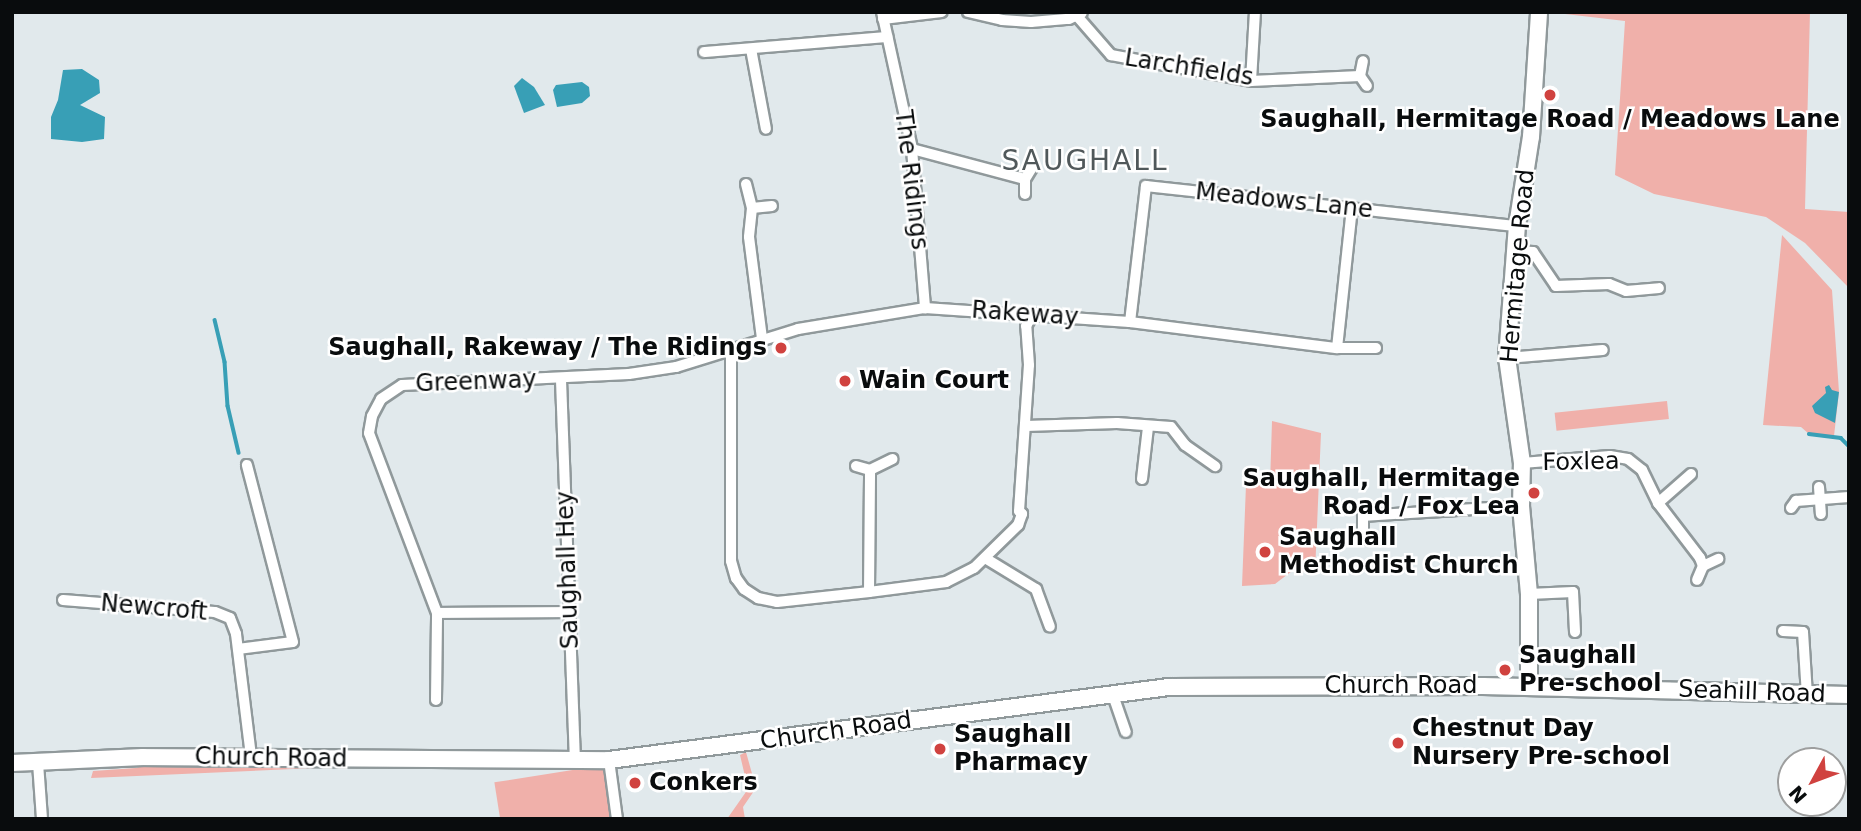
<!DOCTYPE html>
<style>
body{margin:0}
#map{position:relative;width:1861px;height:831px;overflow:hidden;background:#e1e9ec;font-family:"DejaVu Sans",sans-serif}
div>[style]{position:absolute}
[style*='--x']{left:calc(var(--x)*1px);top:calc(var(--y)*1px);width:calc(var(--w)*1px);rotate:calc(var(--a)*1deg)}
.green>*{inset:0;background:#f0b0aa;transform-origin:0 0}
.water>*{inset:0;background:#389fb6}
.stream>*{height:3.5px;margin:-1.75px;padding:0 1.75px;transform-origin:1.75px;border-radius:1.75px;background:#389fb6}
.roads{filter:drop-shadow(2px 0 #90999b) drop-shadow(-2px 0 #90999b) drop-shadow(0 2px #90999b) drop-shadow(0 -2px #90999b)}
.street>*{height:10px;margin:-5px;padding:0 5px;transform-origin:5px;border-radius:5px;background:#fff}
.secondary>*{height:16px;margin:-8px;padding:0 8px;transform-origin:8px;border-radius:8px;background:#fff}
.dots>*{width:19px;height:19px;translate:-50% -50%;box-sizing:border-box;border:4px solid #fff;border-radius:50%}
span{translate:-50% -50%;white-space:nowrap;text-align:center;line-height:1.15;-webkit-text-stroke:5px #fff;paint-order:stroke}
.street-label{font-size:24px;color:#090c0d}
.poi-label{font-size:24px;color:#090c0d;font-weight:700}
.right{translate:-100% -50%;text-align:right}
.left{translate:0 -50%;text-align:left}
.quarter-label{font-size:28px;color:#50585a;letter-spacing:2px}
.frame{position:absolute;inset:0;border:14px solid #090c0d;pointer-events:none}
.north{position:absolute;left:1777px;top:747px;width:70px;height:70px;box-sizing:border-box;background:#fff;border:2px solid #9d9e9e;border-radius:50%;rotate:229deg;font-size:19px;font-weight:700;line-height:28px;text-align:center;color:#090c0d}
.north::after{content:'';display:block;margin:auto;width:24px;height:32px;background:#d0423f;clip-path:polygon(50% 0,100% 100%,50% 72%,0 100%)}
</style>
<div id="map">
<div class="green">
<div style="clip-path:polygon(1548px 12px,1810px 12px,1805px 209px,1849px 212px,1849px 288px,1805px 243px,1766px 217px,1654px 194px,1615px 175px,1625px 21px)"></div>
<div style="clip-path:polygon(1782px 235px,1832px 290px,1839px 392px,1834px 436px,1809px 434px,1801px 427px,1763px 425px)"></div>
<div style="left:1667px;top:401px;width:18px;height:113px;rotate:84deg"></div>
<div style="clip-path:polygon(1272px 421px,1321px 433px,1315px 573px,1292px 571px,1275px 584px,1242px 586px,1246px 485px,1270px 484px)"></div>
<div style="clip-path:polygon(746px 752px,756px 788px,743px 807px,745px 819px,727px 819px,748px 789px,740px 755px)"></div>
<div style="clip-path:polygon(150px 763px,331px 764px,338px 767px,91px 778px,93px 771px,136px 768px)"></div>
<div style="left:604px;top:765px;width:55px;height:111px;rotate:81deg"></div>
</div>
<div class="water">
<div style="clip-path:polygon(82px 69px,99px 80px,100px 93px,80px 105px,105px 117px,104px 139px,82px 142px,51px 139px,51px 117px,58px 100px,63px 70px)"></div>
<div style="clip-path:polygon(522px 78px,534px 87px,545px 105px,524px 113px,514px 86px)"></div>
<div style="clip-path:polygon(582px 82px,589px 87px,590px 96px,582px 103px,557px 107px,553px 90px,556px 85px)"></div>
<div style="clip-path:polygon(1829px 385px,1832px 390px,1839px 392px,1835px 423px,1815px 413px,1812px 406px,1826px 393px,1825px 387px)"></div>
</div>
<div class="stream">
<div style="--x:215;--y:320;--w:43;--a:76.6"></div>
<div style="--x:225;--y:362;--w:44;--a:86.1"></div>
<div style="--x:228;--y:406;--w:48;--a:76.8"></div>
<div style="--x:1809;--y:434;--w:32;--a:7"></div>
<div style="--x:1841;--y:438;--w:11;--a:45"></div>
</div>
<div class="roads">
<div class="street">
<div style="--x:882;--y:12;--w:140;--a:77.6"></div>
<div style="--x:912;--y:149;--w:160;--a:85.3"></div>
<div style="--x:968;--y:12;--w:35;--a:13"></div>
<div style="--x:1002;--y:20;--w:29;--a:4"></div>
<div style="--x:1031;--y:22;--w:38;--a:-5"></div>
<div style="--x:1069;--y:19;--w:14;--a:-25"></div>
<div style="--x:1077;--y:16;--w:52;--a:48.9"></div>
<div style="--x:1111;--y:55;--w:142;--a:10.5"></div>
<div style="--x:1251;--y:81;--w:109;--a:-2.6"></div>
<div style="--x:1360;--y:76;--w:12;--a:55"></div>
<div style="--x:883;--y:19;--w:59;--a:-6.8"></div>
<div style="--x:751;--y:49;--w:81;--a:79.4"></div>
<div style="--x:704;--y:52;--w:184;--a:-4.7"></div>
<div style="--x:1360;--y:76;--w:15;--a:-79"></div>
<div style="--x:1251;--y:81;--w:69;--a:-86.7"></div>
<div style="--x:912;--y:149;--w:117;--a:14.9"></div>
<div style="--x:1025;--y:179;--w:13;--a:-58"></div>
<div style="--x:746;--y:184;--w:25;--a:76"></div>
<div style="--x:752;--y:208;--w:29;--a:96"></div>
<div style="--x:749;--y:237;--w:103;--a:82.7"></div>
<div style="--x:1025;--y:194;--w:15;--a:-90"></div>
<div style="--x:752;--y:208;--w:20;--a:-6"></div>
<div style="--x:1515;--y:251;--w:18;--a:3"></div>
<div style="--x:1533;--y:252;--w:41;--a:55.9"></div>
<div style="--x:1556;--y:286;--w:53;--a:-2.2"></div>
<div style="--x:1609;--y:284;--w:18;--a:22"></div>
<div style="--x:1626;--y:291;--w:33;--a:-5"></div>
<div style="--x:1130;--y:322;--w:137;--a:-83.3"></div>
<div style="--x:1146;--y:186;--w:373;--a:6.2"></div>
<div style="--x:1337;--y:348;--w:141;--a:-83.9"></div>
<div style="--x:731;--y:350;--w:211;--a:90"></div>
<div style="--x:731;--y:561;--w:18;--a:74"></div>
<div style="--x:736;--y:578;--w:14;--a:54"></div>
<div style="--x:744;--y:589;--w:17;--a:33"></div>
<div style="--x:758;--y:598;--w:19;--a:12"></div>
<div style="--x:777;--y:602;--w:93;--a:-6.2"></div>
<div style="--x:869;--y:592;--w:78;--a:-7.4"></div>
<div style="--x:946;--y:582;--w:31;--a:-27"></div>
<div style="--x:974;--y:568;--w:62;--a:-44.3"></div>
<div style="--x:1018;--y:525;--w:12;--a:-70"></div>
<div style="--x:1022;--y:514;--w:4;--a:-135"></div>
<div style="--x:1019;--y:511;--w:146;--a:-86.1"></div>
<div style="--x:1029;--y:365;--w:39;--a:-94"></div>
<div style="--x:1026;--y:326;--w:14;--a:-60"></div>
<div style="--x:1507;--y:358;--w:96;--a:-4.8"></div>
<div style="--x:561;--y:380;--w:379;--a:87.9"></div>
<div style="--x:1026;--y:426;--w:91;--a:-1.9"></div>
<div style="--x:1117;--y:423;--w:54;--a:4.2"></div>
<div style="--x:1171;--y:427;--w:23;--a:52"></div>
<div style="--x:1185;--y:445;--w:37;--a:35"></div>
<div style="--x:1522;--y:463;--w:88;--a:-4.5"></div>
<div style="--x:1610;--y:456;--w:18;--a:9"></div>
<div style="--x:1628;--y:459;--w:18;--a:38"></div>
<div style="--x:1642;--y:470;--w:37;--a:64"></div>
<div style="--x:1658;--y:503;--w:44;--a:-41.3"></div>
<div style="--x:856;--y:466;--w:15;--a:16"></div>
<div style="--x:1142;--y:479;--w:52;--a:-83.4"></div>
<div style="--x:1819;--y:487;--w:27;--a:86"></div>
<div style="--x:1658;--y:503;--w:69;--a:52.6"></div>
<div style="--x:1700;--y:558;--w:9;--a:69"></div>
<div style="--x:1703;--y:566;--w:15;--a:113"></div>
<div style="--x:1791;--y:508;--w:9;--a:-54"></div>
<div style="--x:1796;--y:501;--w:53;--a:-4.3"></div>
<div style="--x:1363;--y:539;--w:23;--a:-90"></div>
<div style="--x:1363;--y:516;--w:158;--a:-3.6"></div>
<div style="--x:985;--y:558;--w:60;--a:31.3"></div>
<div style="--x:1036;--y:589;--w:40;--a:69.8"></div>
<div style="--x:1703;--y:566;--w:17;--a:-25"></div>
<div style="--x:869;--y:592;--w:122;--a:-89.5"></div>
<div style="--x:870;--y:470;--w:25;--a:-26"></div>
<div style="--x:1529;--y:594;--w:44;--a:-2.6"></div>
<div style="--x:1573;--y:592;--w:40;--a:87.1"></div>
<div style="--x:63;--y:600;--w:152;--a:4.5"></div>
<div style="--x:215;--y:612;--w:16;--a:22"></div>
<div style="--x:230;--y:618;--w:17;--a:69"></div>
<div style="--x:236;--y:634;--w:123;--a:83"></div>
<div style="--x:437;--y:613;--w:132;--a:-0.4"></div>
<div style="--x:1783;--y:631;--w:20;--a:3"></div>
<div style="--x:1803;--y:632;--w:63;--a:86.4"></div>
<div style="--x:238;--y:649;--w:55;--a:-7.3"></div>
<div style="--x:293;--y:642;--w:183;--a:-104.6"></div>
<div style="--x:1113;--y:695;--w:39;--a:71"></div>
<div style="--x:436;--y:700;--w:87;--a:-89.3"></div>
<div style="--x:437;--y:613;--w:192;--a:-110.7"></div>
<div style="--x:369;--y:433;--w:17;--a:-80"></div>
<div style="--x:372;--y:416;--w:19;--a:-62"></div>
<div style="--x:381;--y:399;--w:25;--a:-34"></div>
<div style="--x:402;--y:385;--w:227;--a:-2.8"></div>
<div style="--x:629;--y:374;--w:48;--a:-8.5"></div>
<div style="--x:676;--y:367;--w:128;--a:-17.3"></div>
<div style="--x:798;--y:329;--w:129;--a:-9.4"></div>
<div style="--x:925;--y:308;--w:205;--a:3.9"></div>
<div style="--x:1130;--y:322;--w:209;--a:7.2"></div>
<div style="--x:1337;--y:348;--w:39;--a:0"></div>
<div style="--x:609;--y:760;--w:60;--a:82.3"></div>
<div style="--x:38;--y:763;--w:56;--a:85.9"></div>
</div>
<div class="secondary">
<div style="--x:1529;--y:687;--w:93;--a:-90"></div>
<div style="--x:1529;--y:594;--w:88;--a:-95.2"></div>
<div style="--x:1521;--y:506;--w:43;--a:-88.7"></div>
<div style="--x:1522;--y:463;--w:106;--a:-98.1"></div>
<div style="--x:1507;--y:358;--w:132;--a:-85.7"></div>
<div style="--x:1517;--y:226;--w:90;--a:-81.1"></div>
<div style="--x:1531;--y:137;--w:125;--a:-86.3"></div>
<div style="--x:12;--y:763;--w:131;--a:-2.6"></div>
<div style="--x:143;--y:757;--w:466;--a:0.4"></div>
<div style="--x:609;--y:760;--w:565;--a:-7.43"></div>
<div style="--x:1169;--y:687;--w:314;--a:-0.2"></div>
<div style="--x:1483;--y:686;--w:366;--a:1.4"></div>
</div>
</div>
<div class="dots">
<div style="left:1550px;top:95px;background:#d0423f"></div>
<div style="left:781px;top:348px;background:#d0423f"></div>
<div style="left:845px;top:381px;background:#d0423f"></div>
<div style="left:1534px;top:493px;background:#d0423f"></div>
<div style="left:1265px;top:552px;background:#d0423f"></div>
<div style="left:1505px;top:670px;background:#d0423f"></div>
<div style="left:1398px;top:743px;background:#d0423f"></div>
<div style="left:940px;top:749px;background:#d0423f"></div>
<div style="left:635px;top:783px;background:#d0423f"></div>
</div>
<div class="street-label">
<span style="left:1189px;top:68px;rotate:9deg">Larchfields</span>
<span style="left:911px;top:180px;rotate:83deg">The Ridings</span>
<span style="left:1284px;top:201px;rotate:6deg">Meadows Lane</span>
<span style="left:1518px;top:266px;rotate:-85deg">Hermitage Road</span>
<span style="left:1025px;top:314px;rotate:4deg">Rakeway</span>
<span style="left:476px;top:382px;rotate:-2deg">Greenway</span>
<span style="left:1581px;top:462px;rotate:-1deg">Foxlea</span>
<span style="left:568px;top:570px;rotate:-92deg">Saughall Hey</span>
<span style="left:154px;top:608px;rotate:5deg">Newcroft</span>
<span style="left:1401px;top:686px">Church Road</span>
<span style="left:1752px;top:692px;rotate:2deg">Seahill Road</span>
<span style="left:836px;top:731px;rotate:-8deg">Church Road</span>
<span style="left:271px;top:758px;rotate:1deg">Church Road</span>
</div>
<div class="poi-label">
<span style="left:1550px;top:120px">Saughall, Hermitage Road / Meadows Lane</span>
<span class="right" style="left:767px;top:348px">Saughall, Rakeway / The Ridings</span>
<span class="left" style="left:859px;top:381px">Wain Court</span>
<span class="right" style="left:1520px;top:493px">Saughall, Hermitage<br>Road / Fox Lea</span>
<span class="left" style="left:1279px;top:552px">Saughall<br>Methodist Church</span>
<span class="left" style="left:1519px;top:670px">Saughall<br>Pre-school</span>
<span class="left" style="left:1412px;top:743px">Chestnut Day<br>Nursery Pre-school</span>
<span class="left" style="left:954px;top:749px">Saughall<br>Pharmacy</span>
<span class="left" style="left:649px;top:783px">Conkers</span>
</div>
<div class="quarter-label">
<span style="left:1085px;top:161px">SAUGHALL</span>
</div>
<div class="frame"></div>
<div class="north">N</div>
</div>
